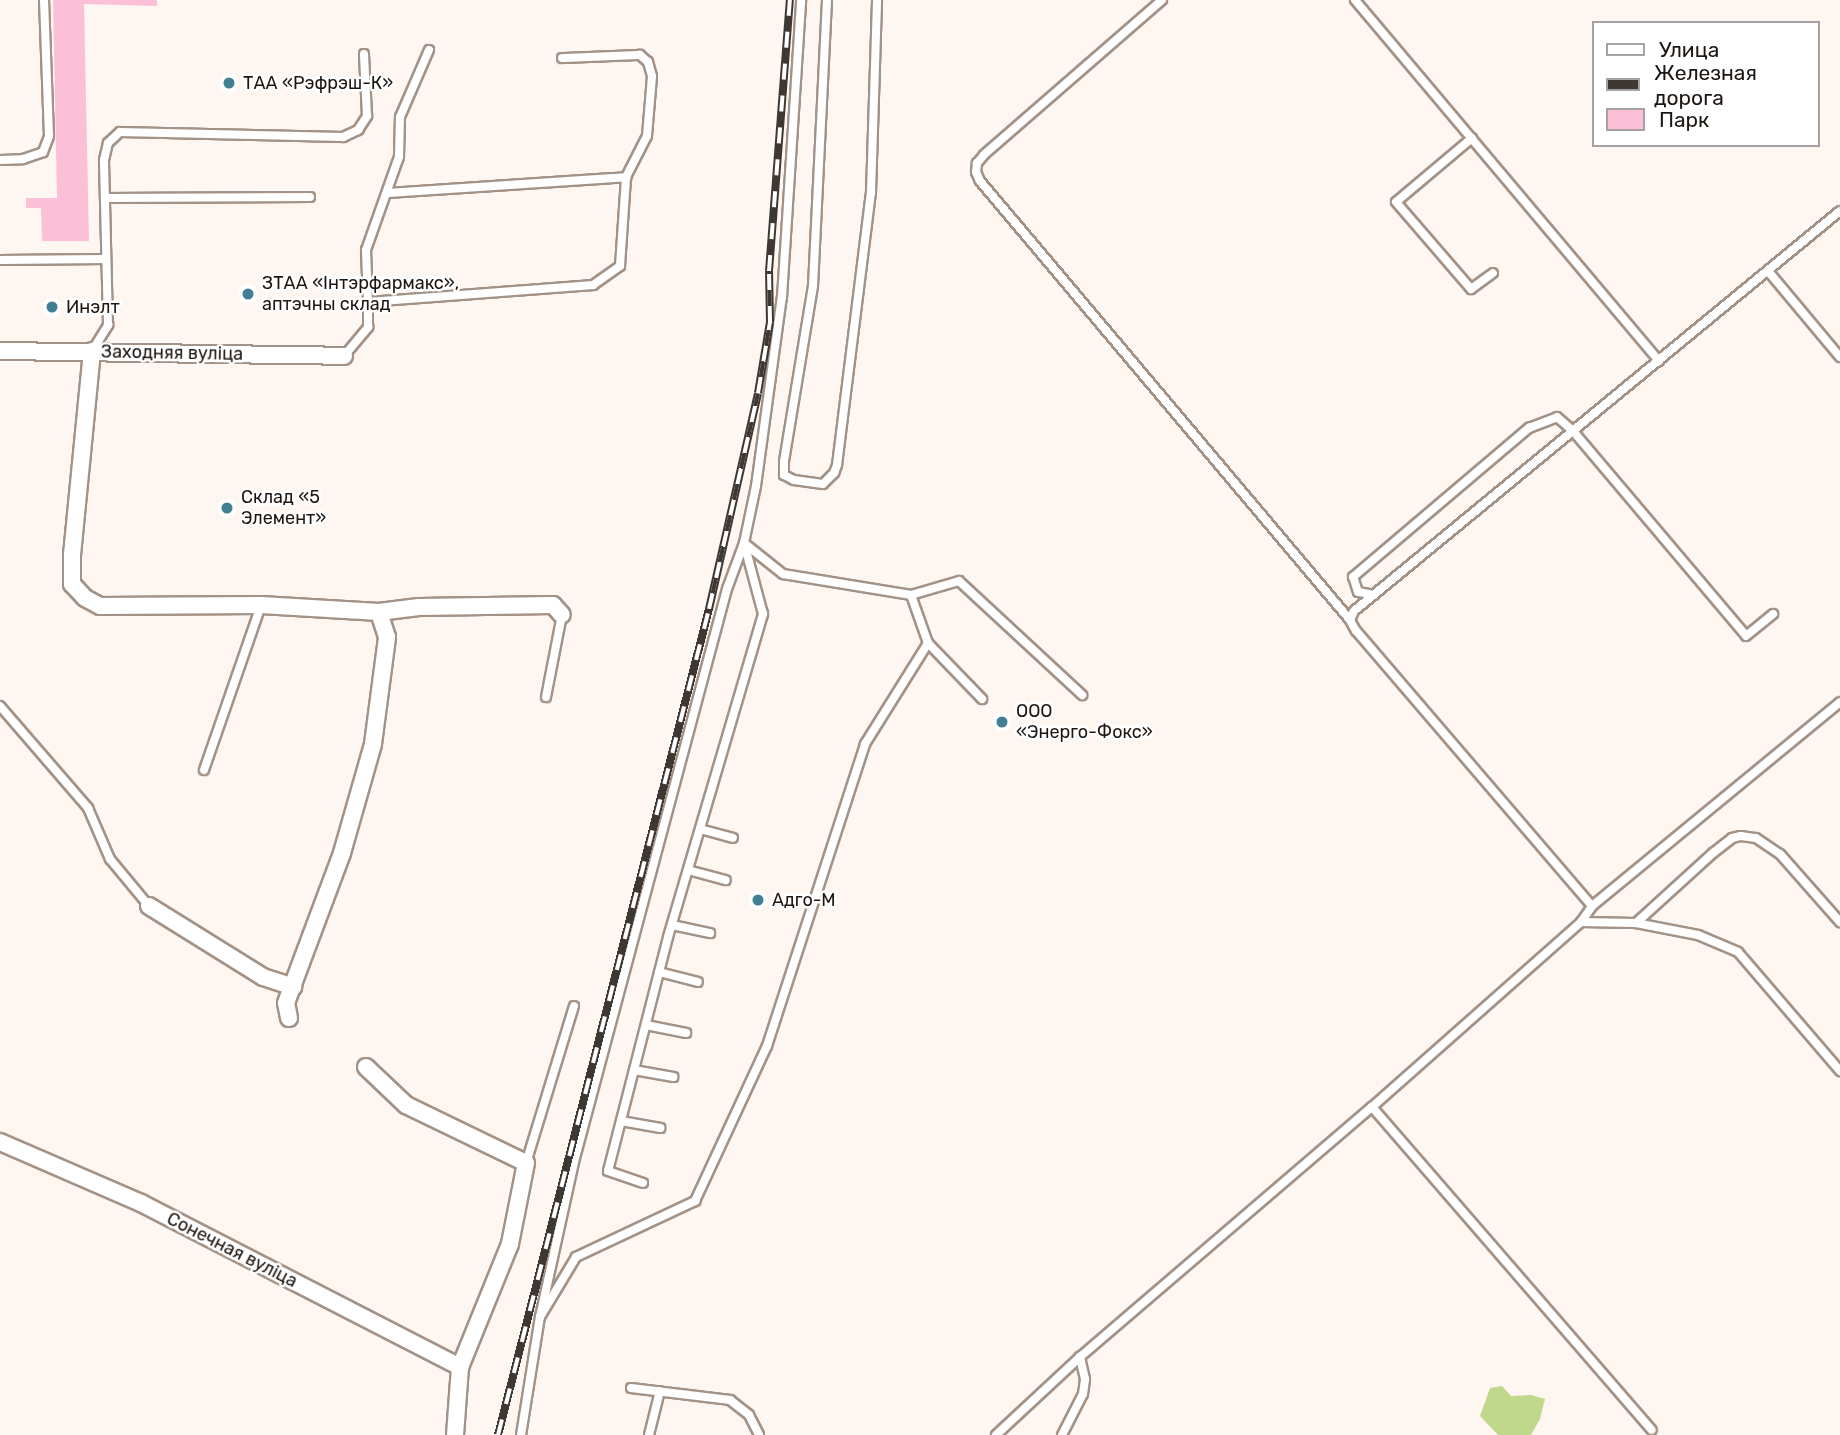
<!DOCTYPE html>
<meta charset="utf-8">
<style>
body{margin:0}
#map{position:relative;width:1840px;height:1435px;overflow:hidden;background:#fef6f1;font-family:Rubik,sans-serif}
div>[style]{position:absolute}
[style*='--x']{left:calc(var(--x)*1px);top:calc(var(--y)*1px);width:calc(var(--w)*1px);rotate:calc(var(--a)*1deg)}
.green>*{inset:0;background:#fbbfd7}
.water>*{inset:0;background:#bfd88b}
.roads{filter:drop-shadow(2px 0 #a39286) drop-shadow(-2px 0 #a39286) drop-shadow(0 2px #a39286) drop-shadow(0 -2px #a39286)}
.lane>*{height:8px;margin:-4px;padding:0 4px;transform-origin:4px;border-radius:4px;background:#fff}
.street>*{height:16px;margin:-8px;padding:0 8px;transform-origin:8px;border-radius:8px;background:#fff}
.rail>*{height:8px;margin-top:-4px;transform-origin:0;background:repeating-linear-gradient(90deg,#fff 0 16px,#3e3833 0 32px);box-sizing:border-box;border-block:2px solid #3e3833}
.dots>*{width:19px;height:19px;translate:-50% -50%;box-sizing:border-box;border:4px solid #fff;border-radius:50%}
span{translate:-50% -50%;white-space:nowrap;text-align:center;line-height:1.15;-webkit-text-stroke:5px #fff;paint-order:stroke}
.poi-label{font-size:18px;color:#1d1713}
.left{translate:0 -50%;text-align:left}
.street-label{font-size:18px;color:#1d1713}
.legend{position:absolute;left:1592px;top:21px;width:228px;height:126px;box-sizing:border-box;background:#fff;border:2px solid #a5a2a1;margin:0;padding:9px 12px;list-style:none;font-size:21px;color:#1d1713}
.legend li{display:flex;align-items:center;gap:14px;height:35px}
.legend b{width:35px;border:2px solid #a5a2a1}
</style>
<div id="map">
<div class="green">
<div style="clip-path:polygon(53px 0,157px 0,157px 6px,84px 4px,89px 241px,42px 241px,41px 208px,26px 208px,26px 198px,57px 198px)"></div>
</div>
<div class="water">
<div style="clip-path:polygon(1502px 1386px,1511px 1396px,1531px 1395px,1545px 1399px,1540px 1419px,1531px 1435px,1498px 1435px,1480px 1416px,1490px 1388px)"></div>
</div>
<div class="roads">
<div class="lane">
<div style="--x:827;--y:0;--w:286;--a:92.8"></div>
<div style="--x:813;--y:286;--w:178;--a:99.4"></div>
<div style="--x:784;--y:462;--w:13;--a:90"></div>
<div style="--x:784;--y:475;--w:11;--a:27"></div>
<div style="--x:794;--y:480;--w:29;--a:8"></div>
<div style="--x:823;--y:484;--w:16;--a:-45"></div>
<div style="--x:834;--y:473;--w:9;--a:-69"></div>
<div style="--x:837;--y:465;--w:274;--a:-82.9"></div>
<div style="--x:871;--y:193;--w:193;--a:-88.2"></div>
<div style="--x:1162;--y:0;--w:236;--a:139"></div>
<div style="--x:984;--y:155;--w:11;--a:131"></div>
<div style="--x:977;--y:163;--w:9;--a:96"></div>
<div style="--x:976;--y:172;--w:10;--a:66"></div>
<div style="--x:980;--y:181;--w:574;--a:49.87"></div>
<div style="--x:1355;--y:0;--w:472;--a:49.9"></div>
<div style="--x:1472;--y:138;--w:99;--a:139.9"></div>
<div style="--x:1396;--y:202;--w:115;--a:49.2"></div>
<div style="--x:1471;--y:289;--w:27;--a:-36"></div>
<div style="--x:0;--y:160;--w:23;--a:-2"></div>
<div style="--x:23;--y:159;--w:21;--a:-19"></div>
<div style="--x:43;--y:152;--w:17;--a:-69"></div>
<div style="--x:49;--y:136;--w:136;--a:-92.1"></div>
<div style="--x:388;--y:193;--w:239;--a:-3.8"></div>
<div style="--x:105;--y:198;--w:205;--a:-0.3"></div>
<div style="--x:0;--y:260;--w:106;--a:-0.5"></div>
<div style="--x:1768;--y:271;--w:112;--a:50.1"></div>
<div style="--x:368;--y:302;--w:52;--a:-92.2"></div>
<div style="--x:366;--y:250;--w:99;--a:-70.5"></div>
<div style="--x:399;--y:157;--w:40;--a:-88.6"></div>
<div style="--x:400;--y:117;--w:73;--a:-66.6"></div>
<div style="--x:92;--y:351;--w:31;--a:-58"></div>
<div style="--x:108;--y:325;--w:165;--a:-91.4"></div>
<div style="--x:104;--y:160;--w:17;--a:-77"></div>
<div style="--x:108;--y:143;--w:16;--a:-43"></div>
<div style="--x:120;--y:132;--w:223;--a:1.3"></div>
<div style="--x:343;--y:137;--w:17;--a:-25"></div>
<div style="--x:358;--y:130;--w:17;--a:-57"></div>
<div style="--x:367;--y:116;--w:62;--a:-92.8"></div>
<div style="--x:344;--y:356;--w:38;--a:-50"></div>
<div style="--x:368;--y:327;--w:25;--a:-90"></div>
<div style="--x:368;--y:302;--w:226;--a:-4.3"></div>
<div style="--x:593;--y:285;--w:33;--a:-35"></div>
<div style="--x:620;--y:266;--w:89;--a:-86.1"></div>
<div style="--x:626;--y:177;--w:46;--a:-62.9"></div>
<div style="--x:647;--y:136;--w:60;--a:-85.2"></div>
<div style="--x:652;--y:76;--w:15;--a:-106"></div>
<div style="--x:648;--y:62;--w:11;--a:-139"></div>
<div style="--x:640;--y:55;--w:78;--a:177.8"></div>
<div style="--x:744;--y:543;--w:50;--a:38.5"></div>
<div style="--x:783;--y:574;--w:130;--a:9.3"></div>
<div style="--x:911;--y:595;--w:51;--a:70.5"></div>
<div style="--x:928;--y:643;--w:78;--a:46"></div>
<div style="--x:911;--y:595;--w:50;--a:-16.3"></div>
<div style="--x:959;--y:581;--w:168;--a:42.8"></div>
<div style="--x:1374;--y:595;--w:16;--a:-169"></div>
<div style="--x:1358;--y:592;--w:16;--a:-108"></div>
<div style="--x:1353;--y:577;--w:231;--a:-40.3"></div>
<div style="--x:1529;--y:428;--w:30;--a:-21"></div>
<div style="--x:1557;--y:417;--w:21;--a:41"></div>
<div style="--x:1573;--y:431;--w:268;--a:49.8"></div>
<div style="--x:1746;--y:636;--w:35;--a:-39"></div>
<div style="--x:546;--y:697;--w:84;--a:-79"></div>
<div style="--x:0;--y:706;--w:135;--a:49.2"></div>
<div style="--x:88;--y:808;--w:56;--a:66.7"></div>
<div style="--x:110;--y:859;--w:61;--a:50.3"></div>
<div style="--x:204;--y:770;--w:175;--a:-70.9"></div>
<div style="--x:700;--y:829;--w:34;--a:15"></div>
<div style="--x:688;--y:870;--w:39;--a:15"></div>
<div style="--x:1592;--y:906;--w:362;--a:-130.6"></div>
<div style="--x:1356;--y:631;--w:13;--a:-119"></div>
<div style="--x:1350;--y:620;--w:10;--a:-66"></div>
<div style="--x:1354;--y:611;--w:629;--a:-39.46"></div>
<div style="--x:1581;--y:922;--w:55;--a:1"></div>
<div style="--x:1636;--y:923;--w:63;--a:11"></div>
<div style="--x:1698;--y:935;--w:43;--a:23"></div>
<div style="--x:1738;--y:952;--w:157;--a:49.4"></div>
<div style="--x:1636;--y:923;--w:104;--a:-42.3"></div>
<div style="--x:1713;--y:853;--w:24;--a:-38"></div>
<div style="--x:1732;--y:838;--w:9;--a:-13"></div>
<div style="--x:1741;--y:836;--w:15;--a:8"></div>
<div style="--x:1756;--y:838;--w:29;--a:34"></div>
<div style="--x:1780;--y:854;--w:91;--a:48.6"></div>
<div style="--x:672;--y:925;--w:39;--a:12"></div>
<div style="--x:659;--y:972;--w:40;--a:14.4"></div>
<div style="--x:646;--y:1025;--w:41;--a:11.3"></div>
<div style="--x:634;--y:1070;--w:40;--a:10"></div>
<div style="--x:1372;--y:1107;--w:427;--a:49.1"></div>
<div style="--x:621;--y:1121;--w:40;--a:10"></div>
<div style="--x:526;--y:1163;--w:164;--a:-73"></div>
<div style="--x:643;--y:1183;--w:37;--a:-161"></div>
<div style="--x:608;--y:1171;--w:242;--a:-75.6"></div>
<div style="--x:668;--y:937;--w:337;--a:-73.6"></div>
<div style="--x:763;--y:614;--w:73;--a:-105"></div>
<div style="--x:540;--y:1317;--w:159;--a:-77.6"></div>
<div style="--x:574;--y:1162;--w:593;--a:-75.05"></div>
<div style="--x:727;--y:589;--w:49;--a:-69.7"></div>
<div style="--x:744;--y:543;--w:58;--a:-78.1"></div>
<div style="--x:756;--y:486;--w:191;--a:-82.2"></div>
<div style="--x:782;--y:297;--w:298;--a:-86.3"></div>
<div style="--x:631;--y:1388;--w:100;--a:6.9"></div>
<div style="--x:730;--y:1400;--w:24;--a:38"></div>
<div style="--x:749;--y:1415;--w:22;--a:63"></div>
<div style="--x:521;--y:1435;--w:120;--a:-80.9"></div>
<div style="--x:540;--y:1317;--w:70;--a:-59"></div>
<div style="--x:576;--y:1257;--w:132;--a:-25.2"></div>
<div style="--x:695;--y:1201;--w:171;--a:-65.1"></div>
<div style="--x:767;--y:1046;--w:318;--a:-72"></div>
<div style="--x:865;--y:744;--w:119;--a:-58"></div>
<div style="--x:649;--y:1435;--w:45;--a:-76"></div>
<div style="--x:996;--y:1435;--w:115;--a:-42.9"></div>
<div style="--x:1080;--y:1357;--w:384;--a:-40.6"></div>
<div style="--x:1372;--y:1107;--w:279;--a:-41.5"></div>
<div style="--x:1581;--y:922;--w:19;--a:-55"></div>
<div style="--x:1592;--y:906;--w:321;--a:-39.4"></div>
<div style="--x:1062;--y:1435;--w:46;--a:-62.9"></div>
<div style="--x:1083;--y:1394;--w:15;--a:-82"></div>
<div style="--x:1085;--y:1379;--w:23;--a:-103"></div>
</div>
<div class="street">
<div style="--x:0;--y:351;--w:344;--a:0.8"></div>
<div style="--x:92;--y:351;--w:204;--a:95.6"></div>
<div style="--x:72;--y:554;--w:30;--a:90"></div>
<div style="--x:72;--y:584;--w:19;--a:47"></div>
<div style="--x:85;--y:598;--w:17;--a:28"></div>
<div style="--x:100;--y:606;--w:161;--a:-0.4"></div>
<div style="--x:261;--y:605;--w:118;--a:3.4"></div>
<div style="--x:379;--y:612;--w:40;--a:-7.1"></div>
<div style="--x:419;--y:607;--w:134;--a:-0.9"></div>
<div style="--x:553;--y:605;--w:13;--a:48"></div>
<div style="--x:149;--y:906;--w:134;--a:31.9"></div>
<div style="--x:263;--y:977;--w:32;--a:18"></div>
<div style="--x:289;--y:1018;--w:15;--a:-101"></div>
<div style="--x:286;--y:1003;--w:160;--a:-69.5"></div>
<div style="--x:342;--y:853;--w:113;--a:-74.1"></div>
<div style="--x:373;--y:744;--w:108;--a:-82.5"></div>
<div style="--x:387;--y:637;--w:26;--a:-108"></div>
<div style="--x:366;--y:1067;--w:55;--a:43.5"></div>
<div style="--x:406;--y:1105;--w:133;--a:25.8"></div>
<div style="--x:526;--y:1163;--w:83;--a:101.2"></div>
<div style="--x:510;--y:1244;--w:133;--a:112.1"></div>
<div style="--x:460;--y:1367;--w:68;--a:94.2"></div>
<div style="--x:0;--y:1142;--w:154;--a:23.4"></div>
<div style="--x:141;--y:1203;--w:359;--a:27.2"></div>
</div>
</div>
<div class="rail">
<div style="--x:498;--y:1435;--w:853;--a:-75.67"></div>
<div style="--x:709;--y:609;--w:221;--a:-77.2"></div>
<div style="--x:758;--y:393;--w:72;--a:-80.4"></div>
<div style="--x:770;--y:322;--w:51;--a:-91.1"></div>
<div style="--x:769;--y:271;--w:272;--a:-85.6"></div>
</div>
<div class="dots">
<div style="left:229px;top:83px;background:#407f94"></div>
<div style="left:248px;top:294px;background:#407f94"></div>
<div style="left:52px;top:307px;background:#407f94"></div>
<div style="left:227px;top:508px;background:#407f94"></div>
<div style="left:1002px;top:722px;background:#407f94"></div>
<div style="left:758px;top:900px;background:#407f94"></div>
</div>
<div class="poi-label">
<span class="left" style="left:243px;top:83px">ТАА «Рэфрэш-К»</span>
<span class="left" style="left:262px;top:294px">ЗТАА «Інтэрфармакс»,<br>аптэчны склад</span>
<span class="left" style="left:66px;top:307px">Инэлт</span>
<span class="left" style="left:241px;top:508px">Склад «5<br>Элемент»</span>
<span class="left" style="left:1016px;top:722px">ООО<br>«Энерго-Фокс»</span>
<span class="left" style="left:772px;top:900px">Адго-М</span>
</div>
<div class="street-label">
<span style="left:172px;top:353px;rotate:1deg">Заходняя вуліца</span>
<span style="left:232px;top:1250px;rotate:27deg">Сонечная вуліца</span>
</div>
<ul class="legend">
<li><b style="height:9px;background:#fff"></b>Улица</li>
<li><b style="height:9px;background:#3e3833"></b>Железная дорога</li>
<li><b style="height:19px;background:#fbbfd7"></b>Парк</li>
</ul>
</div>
